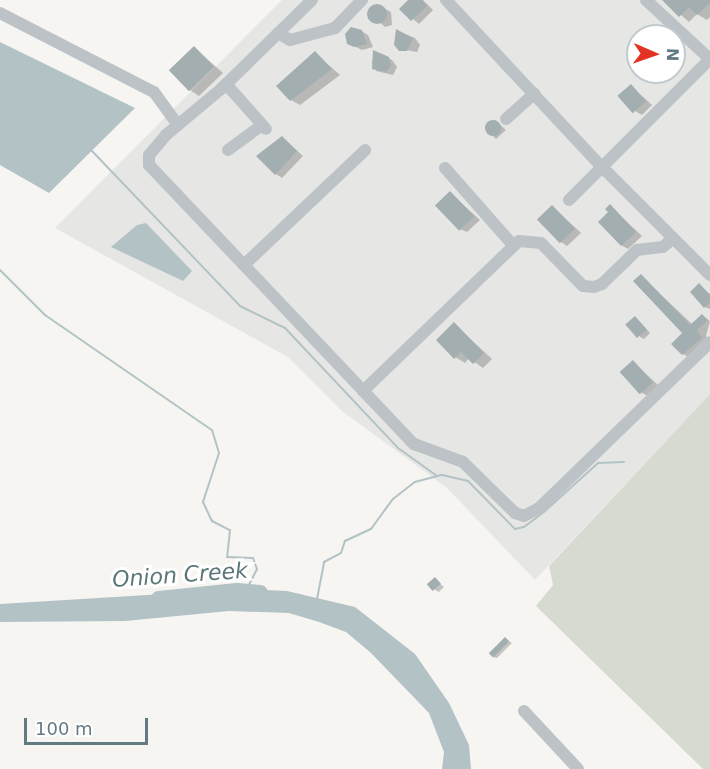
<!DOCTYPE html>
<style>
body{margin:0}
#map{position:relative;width:710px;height:769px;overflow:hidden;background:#f6f5f2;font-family:"DejaVu Sans",sans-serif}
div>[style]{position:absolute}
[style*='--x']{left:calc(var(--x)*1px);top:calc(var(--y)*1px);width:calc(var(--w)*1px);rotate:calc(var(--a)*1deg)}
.built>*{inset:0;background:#e6e7e5}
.green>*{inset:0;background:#d6dad1}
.water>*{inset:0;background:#b3c3c5}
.shadow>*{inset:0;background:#0003}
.stream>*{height:2px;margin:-1px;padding:0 1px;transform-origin:1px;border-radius:1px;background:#b3c3c5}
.river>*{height:15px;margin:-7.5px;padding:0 7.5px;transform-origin:7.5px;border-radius:7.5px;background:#b3c3c5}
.building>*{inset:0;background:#a3aeb1;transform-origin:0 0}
.round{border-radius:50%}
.minor>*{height:12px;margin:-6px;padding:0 6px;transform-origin:6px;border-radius:6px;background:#bcc2c5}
span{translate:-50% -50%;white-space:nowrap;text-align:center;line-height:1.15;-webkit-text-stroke:6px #fff;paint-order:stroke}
.water-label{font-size:22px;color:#5b7678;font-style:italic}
.north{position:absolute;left:626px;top:24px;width:60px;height:60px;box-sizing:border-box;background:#fff;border:2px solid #c1cacd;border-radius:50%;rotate:92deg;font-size:16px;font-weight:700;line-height:24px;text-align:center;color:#647a83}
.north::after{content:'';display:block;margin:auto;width:21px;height:27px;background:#e23325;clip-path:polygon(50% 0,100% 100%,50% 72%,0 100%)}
.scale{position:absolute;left:24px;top:718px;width:124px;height:27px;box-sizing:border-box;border:3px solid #647a83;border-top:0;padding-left:8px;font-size:18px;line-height:21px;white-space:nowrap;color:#647a83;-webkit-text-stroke:4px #fff;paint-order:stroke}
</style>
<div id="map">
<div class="built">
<div style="clip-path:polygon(evenodd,282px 0,710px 0,710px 394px,535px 580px,447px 488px,342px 411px,288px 357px,55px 228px,282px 0,638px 36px,674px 36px,674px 72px,638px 72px,638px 36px)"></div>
</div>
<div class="green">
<div style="clip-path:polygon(710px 394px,710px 769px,703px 769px,536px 606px,553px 585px,549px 566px)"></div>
</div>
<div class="water">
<div style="clip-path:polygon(0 42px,135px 108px,49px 193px,0 165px)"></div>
<div style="clip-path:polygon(146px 223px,192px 271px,183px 281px,111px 247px,137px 225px)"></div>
<div style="clip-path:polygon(245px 589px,287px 591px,355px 607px,415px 654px,449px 703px,469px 745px,471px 769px,442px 769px,444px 752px,429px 713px,371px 653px,346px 632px,319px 622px,289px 613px,229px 611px,125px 621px,0 622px,0 604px)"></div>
</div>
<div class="shadow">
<div style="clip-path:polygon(410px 0,423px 0,433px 10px,419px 24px,401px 9px)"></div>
<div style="clip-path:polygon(664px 0,710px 0,710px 17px,707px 20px,697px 14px,689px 22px)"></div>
<div style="clip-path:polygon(378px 5px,391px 12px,392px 25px,385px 27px,369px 13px)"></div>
<div style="clip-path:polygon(361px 31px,368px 35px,373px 47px,362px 50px,348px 43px)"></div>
<div style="clip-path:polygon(397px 31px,415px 38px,420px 45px,417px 52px,400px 49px)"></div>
<div style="clip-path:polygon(195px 48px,223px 73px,199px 96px,190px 90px)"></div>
<div style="clip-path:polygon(374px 52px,392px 60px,397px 67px,393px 75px,376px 71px,372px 63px)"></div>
<div style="clip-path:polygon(315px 53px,340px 75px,300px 105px,291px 100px)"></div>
<div style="clip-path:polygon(631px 86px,652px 105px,642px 115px,635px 111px)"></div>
<div style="clip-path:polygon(495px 120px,506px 130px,496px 139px,485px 129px)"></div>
<div style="clip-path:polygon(282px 137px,303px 156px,282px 178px,276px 174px)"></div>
<div style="clip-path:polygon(450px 193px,480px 220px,467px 232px,460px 229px)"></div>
<div style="clip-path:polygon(610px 206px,642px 236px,628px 249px,621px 245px)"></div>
<div style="clip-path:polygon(553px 207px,581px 233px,567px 246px,561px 242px)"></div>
<div style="clip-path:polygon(641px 276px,693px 325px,702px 316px,710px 321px,706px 336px,710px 343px,692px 359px,683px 354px,684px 333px)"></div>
<div style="clip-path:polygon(699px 285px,710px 294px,710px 309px,705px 307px)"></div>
<div style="clip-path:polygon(639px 321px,650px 333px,644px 339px,640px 337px)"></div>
<div style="clip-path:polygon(454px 324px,492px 359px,483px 368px,469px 358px,465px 363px,455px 357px)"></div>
<div style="clip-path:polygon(633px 362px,659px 386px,648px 396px,642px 393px)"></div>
<div style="clip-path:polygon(435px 579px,444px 587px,439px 592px,435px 590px)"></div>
<div style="clip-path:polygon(505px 639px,512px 643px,497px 658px,493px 657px)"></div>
</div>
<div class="stream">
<div style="--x:92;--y:151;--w:214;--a:46.3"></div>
<div style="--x:240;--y:306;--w:50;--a:26.1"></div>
<div style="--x:285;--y:328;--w:165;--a:46.7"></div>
<div style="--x:398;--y:448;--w:48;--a:35.7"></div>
<div style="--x:0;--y:270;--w:64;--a:45"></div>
<div style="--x:45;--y:315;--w:203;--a:34.6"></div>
<div style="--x:212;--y:430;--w:24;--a:73"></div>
<div style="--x:219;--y:453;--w:52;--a:108.1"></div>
<div style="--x:203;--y:502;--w:21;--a:65"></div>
<div style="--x:212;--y:521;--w:20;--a:27"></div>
<div style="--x:230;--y:530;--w:27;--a:96"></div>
<div style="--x:227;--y:557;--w:26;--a:2"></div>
<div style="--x:253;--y:558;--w:12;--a:70"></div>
<div style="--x:257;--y:569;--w:25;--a:117"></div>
<div style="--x:317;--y:599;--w:38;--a:-79"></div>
<div style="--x:324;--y:562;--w:19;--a:-28"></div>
<div style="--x:341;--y:553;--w:13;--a:-72"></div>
<div style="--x:345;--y:541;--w:29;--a:-25"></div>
<div style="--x:371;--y:529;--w:37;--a:-54"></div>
<div style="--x:393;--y:499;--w:28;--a:-38"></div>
<div style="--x:415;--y:482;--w:28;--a:-15"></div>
<div style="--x:442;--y:475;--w:27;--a:13"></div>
<div style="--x:468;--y:481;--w:67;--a:45.6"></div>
<div style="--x:515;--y:529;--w:9;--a:-13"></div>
<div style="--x:524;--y:527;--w:26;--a:-37"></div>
<div style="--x:545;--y:511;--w:72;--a:-42.2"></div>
<div style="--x:598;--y:463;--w:26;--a:-2"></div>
</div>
<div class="river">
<div style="--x:158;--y:598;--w:79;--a:-5.8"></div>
<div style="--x:237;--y:590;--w:23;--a:5"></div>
</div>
<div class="building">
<div style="clip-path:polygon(408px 0,422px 0,427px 6px,411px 21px,399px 9px)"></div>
<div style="clip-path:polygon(662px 0,710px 0,710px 3px,697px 15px,689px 7px,679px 17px)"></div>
<div class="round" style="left:367px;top:4px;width:20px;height:20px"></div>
<div style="clip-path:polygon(351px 27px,362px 30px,367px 44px,354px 47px,347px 44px,345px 34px)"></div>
<div style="clip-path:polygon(396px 29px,413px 38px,407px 51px,399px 51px,394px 45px)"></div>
<div style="left:194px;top:46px;width:29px;height:35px;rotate:46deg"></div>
<div style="clip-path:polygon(373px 50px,389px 57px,391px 66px,386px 72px,372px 69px)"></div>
<div style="clip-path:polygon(315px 51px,332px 69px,290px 101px,276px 86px)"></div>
<div style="left:631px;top:84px;width:23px;height:18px;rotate:49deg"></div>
<div class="round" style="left:485px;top:120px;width:16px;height:16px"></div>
<div style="clip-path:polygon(282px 136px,297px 151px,275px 175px,256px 156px)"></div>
<div style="left:450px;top:191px;width:35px;height:21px;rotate:46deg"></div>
<div style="clip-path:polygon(610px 204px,636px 232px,621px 246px,598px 222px,608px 212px,605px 209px)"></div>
<div style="left:552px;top:205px;width:33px;height:21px;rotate:46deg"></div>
<div style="clip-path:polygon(641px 274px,690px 325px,702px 314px,708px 320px,697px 330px,702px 338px,682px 355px,671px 344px,682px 333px,633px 281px)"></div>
<div style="clip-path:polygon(699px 283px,710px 295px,710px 302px,704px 308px,690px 292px)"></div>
<div style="left:635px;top:316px;width:18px;height:13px;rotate:49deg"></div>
<div style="clip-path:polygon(454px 322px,484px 353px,473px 364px,461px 352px,454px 359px,436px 340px)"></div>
<div style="left:633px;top:360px;width:30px;height:18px;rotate:48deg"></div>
<div style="left:435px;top:577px;width:9px;height:11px;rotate:49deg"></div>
<div style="left:505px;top:637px;width:6px;height:23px;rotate:45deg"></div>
</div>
<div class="minor">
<div style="--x:312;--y:0;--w:127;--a:135.6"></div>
<div style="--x:221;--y:89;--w:72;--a:140.1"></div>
<div style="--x:166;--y:135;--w:26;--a:130"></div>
<div style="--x:149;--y:155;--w:10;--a:90"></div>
<div style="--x:149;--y:165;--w:385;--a:46.5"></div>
<div style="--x:414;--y:444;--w:52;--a:20.2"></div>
<div style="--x:463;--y:462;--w:73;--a:44.4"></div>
<div style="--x:515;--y:513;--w:9;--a:18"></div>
<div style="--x:524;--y:516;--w:17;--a:-28"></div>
<div style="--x:539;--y:508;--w:238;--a:-44.1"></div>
<div style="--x:446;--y:0;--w:227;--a:47"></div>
<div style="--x:601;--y:166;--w:154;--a:45"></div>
<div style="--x:646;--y:0;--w:87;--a:42.7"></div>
<div style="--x:0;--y:13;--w:173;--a:27.2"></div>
<div style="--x:154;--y:92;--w:41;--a:54"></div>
<div style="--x:278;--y:33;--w:14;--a:30"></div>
<div style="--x:290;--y:40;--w:47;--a:-14.9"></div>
<div style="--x:335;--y:28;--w:39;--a:-46"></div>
<div style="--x:226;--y:84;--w:60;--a:48.4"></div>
<div style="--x:506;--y:119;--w:38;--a:-42"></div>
<div style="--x:228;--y:150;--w:42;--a:-36.3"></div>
<div style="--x:445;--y:168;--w:103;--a:48.6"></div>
<div style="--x:569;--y:200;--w:199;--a:-45"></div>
<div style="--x:244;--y:265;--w:167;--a:-43.5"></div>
<div style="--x:363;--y:391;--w:216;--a:-43.9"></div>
<div style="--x:519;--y:241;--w:22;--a:5"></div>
<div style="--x:541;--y:243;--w:60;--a:45.7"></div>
<div style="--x:583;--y:286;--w:11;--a:5"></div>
<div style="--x:594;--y:287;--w:9;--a:-21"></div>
<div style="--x:602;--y:284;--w:49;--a:-44.2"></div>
<div style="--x:637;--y:250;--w:26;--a:-7"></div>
<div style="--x:663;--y:247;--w:12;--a:-42"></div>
<div style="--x:524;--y:711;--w:79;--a:47"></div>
</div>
<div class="water-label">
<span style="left:180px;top:575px;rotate:-4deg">Onion Creek</span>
</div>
<div class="north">N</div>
<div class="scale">100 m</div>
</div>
